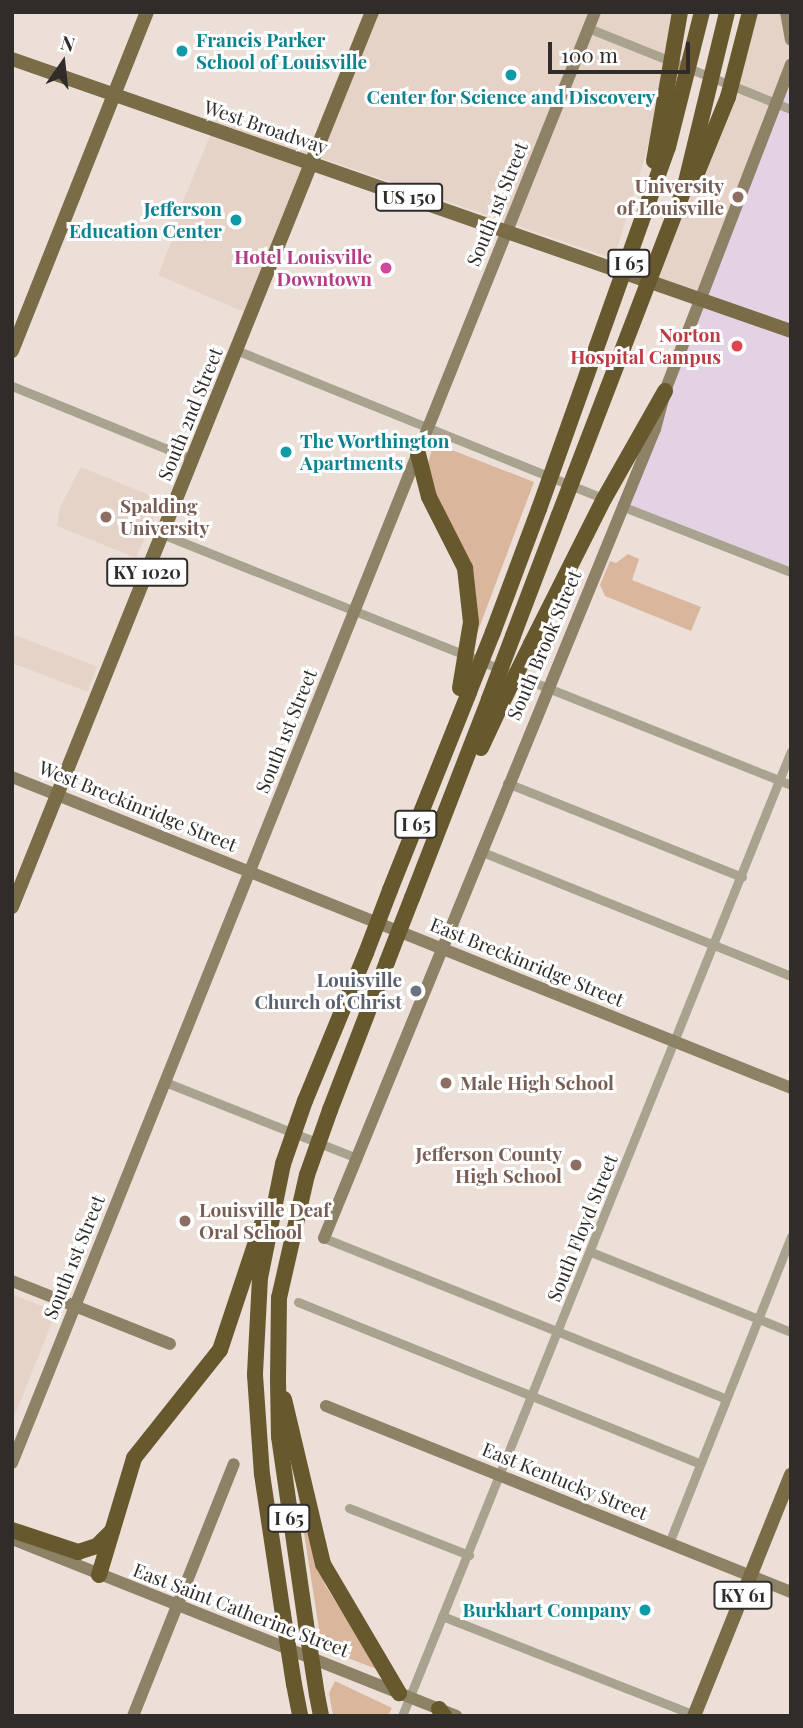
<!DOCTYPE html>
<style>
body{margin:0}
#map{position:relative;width:803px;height:1728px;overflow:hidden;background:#ebdfd8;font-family:"Playfair Display",serif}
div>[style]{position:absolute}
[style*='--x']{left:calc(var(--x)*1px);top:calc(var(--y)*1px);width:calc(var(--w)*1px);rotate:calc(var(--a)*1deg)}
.built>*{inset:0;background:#e5d3c7;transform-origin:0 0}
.medical>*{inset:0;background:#e2d2e4}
.green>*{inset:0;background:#dab69d}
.street>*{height:9px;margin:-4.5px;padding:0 4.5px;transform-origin:4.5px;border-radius:4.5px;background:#a9a28e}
.secondary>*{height:12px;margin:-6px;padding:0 6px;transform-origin:6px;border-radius:6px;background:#8d8265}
.primary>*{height:14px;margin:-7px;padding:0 7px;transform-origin:7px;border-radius:7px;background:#796c47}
.highway>*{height:16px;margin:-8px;padding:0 8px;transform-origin:8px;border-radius:8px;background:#68582d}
.highway-bridge>*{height:16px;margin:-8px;padding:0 8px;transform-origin:8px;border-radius:8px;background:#68582d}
.dots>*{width:19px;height:19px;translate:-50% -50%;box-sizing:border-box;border:4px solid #fff;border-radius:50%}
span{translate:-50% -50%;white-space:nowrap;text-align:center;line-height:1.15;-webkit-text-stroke:6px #fff;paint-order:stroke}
.shield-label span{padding:2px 5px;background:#fff;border:2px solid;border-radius:5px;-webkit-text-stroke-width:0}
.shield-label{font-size:18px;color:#302c29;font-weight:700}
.culture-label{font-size:19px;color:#0d838f;font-weight:700}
.left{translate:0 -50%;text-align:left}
.right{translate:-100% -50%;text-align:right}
.street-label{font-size:19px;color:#302c29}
.education-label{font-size:19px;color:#785e54;font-weight:700}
.hotel-label{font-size:19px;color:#b23c85;font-weight:700}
.health-label{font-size:19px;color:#be3a42;font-weight:700}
.worship-label{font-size:19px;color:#5b616d;font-weight:700}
.frame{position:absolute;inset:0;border:14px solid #302c29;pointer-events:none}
.north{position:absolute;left:28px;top:28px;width:70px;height:70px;-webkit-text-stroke:5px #fff;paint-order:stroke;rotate:14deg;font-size:19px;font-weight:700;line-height:28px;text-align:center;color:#302c29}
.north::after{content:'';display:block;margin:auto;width:24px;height:32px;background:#302c29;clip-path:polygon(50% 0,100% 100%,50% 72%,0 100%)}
.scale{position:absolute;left:548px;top:42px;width:142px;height:32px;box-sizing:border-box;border:4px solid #302c29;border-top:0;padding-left:9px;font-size:21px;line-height:24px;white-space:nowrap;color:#302c29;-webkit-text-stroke:5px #fff;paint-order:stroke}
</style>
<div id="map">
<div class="built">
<div style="clip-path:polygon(375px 12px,673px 12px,652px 133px,614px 259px,310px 154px,244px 312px,158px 275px,173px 237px,170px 233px,219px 114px,320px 149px)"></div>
<div style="clip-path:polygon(751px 12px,791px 12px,791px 331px,650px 277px,721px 117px)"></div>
<div style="clip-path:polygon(81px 467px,161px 500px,136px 558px,57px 526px,60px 507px)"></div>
<div style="left:12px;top:634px;width:91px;height:27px;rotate:21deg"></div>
<div style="clip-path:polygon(12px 1294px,56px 1312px,12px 1422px)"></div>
</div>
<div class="medical">
<div style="clip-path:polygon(791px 64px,791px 572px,624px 507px)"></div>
</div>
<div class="green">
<div style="clip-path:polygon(434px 443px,534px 482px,473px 644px,476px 593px,471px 573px,436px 505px,428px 463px)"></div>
<div style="clip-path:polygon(628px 554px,639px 559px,632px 580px,701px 607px,691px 631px,605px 596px,600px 585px,610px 561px,616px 563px)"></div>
<div style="clip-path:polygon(294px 1469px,309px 1539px,325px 1585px,379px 1670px,322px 1648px)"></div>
<div style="clip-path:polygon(335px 1681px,392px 1708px,388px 1716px,333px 1716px,329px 1693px)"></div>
</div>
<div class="street">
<div style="--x:588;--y:28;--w:219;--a:21.8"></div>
<div style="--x:236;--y:350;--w:397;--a:22"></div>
<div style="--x:12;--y:386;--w:194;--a:22.1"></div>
<div style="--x:624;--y:507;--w:179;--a:21.3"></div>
<div style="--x:162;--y:534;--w:677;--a:21.75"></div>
<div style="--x:507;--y:783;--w:253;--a:21.8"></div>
<div style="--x:480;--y:851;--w:335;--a:21.9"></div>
<div style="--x:165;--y:1082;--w:206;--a:21.6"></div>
<div style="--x:324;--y:1238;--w:433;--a:21.8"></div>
<div style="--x:591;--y:1252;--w:215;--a:21.8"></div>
<div style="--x:298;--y:1302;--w:433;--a:21.9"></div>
<div style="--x:349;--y:1508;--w:129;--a:21.4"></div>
<div style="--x:669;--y:1543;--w:330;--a:-68.3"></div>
<div style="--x:442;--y:1616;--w:272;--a:21.4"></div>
<div style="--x:402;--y:1716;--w:1040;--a:-68.05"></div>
</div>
<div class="secondary">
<div style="--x:786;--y:12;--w:28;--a:80"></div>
<div style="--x:12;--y:777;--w:839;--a:21.76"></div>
<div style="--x:324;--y:1238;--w:874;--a:-67.75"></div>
<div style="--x:655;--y:429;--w:39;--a:-75"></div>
<div style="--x:665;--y:391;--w:350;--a:-68.9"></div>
<div style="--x:12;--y:1281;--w:170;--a:21.7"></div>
<div style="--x:326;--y:1406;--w:501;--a:21.8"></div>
<div style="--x:12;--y:1463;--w:1564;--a:-68.11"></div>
<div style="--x:12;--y:1539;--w:478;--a:21.7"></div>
<div style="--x:133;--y:1716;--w:271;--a:-68.2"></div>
</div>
<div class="primary">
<div style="--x:12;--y:59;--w:825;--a:19.25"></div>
<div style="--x:12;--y:351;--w:365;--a:-68.3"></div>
<div style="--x:12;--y:907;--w:965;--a:-68.09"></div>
<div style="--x:694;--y:1716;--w:260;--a:-68.1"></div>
</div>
<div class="highway">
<div style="--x:418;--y:454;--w:44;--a:75.7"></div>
<div style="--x:429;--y:497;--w:80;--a:63.1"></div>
<div style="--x:465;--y:568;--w:54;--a:83.7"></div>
<div style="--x:493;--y:632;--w:131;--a:-69.5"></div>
<div style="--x:513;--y:636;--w:129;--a:-69.2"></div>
<div style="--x:531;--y:644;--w:162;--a:-63.3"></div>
<div style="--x:604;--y:499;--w:124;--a:-60.5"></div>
<div style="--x:481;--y:748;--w:47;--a:-65.1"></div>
<div style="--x:390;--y:890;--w:213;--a:-68.2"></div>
<div style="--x:412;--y:898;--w:213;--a:-68.8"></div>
<div style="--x:305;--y:1101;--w:160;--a:-67.6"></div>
<div style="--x:330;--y:1110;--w:159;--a:-68.9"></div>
<div style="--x:283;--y:1164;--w:116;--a:101.4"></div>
<div style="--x:260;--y:1278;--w:97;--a:93"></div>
<div style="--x:255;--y:1375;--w:99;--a:86"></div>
<div style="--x:262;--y:1474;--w:142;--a:81.5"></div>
<div style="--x:284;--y:1399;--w:170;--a:76.7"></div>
<div style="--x:323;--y:1564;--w:150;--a:59.5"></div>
<div style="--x:12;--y:1530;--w:70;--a:18.4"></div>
<div style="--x:78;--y:1552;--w:20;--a:-18"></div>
<div style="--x:97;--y:1546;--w:21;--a:-45"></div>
<div style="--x:99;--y:1575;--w:122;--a:-73.3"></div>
<div style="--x:134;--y:1458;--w:138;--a:-51.5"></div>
<div style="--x:220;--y:1350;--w:136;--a:-71.6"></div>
<div style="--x:306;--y:1624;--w:189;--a:-98.2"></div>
<div style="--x:279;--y:1437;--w:58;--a:-91"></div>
<div style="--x:278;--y:1379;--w:81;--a:-89.3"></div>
<div style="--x:279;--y:1298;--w:126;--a:-77.2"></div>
<div style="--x:294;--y:1684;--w:33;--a:79"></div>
<div style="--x:317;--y:1695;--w:21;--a:79"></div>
<div style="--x:439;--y:1709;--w:9;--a:54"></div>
</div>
<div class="highway-bridge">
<div style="--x:654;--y:161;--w:151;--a:-80.1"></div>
<div style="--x:697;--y:173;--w:82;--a:-67.8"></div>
<div style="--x:728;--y:97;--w:88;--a:-75.5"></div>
<div style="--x:539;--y:509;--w:384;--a:-70.4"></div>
<div style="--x:668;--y:147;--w:139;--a:-75.9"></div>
<div style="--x:559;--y:515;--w:352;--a:-69"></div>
<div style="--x:685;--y:186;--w:179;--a:-76.4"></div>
<div style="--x:460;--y:688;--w:67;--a:-80.5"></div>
<div style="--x:469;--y:692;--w:65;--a:-68.2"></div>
<div style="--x:489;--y:699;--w:67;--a:-69.1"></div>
<div style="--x:501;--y:705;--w:68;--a:-63.8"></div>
<div style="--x:366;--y:953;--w:67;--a:-69.1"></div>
<div style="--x:387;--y:962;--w:69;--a:-68.7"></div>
<div style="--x:283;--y:1164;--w:67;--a:-70.8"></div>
<div style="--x:307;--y:1175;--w:69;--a:-70.5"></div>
<div style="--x:283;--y:1614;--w:71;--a:81.1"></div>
<div style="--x:306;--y:1624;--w:72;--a:81.2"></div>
</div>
<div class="dots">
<div style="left:182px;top:51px;background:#0f9aa8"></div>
<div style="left:511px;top:75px;background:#0f9aa8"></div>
<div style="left:738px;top:197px;background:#8d6e63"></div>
<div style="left:236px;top:220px;background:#0f9aa8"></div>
<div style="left:386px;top:268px;background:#d1479c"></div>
<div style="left:737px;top:346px;background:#e0444e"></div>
<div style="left:286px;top:452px;background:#0f9aa8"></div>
<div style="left:106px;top:517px;background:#8d6e63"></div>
<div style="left:416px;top:991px;background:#6b7280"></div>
<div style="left:446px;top:1083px;background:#8d6e63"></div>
<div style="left:576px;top:1165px;background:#8d6e63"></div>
<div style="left:185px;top:1221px;background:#8d6e63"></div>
<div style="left:645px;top:1610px;background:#0f9aa8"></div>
</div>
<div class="shield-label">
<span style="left:409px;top:197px">US 150</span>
<span style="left:629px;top:263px">I 65</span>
<span style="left:147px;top:572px">KY 1020</span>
<span style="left:416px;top:824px">I 65</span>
<span style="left:289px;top:1518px">I 65</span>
<span style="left:743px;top:1595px">KY 61</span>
</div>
<div class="culture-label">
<span class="left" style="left:196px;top:51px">Francis Parker<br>School of Louisville</span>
<span style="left:511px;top:97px">Center for Science and Discovery</span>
<span class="right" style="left:222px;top:220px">Jefferson<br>Education Center</span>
<span class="left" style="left:300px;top:452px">The Worthington<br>Apartments</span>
<span class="right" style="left:631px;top:1610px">Burkhart Company</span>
</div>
<div class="street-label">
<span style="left:266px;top:127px;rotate:19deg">West Broadway</span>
<span style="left:497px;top:204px;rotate:-68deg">South 1st Street</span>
<span style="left:190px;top:414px;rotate:-68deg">South 2nd Street</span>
<span style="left:544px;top:645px;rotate:-67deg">South Brook Street</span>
<span style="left:286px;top:731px;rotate:-68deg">South 1st Street</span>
<span style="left:138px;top:806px;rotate:22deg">West Breckinridge Street</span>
<span style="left:527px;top:962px;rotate:22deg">East Breckinridge Street</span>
<span style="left:582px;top:1228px;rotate:-68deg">South Floyd Street</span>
<span style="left:74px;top:1257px;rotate:-68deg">South 1st Street</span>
<span style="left:565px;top:1481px;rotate:22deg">East Kentucky Street</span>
<span style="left:241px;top:1610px;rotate:21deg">East Saint Catherine Street</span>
</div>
<div class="education-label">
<span class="right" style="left:724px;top:197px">University<br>of Louisville</span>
<span class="left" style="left:120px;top:517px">Spalding<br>University</span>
<span class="left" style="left:460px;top:1083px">Male High School</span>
<span class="right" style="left:562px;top:1165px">Jefferson County<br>High School</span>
<span class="left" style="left:199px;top:1221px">Louisville Deaf<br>Oral School</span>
</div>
<div class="hotel-label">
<span class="right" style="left:372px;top:268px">Hotel Louisville<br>Downtown</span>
</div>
<div class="health-label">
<span class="right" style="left:721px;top:346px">Norton<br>Hospital Campus</span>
</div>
<div class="worship-label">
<span class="right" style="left:402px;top:991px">Louisville<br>Church of Christ</span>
</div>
<div class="frame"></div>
<div class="north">N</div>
<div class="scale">100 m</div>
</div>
